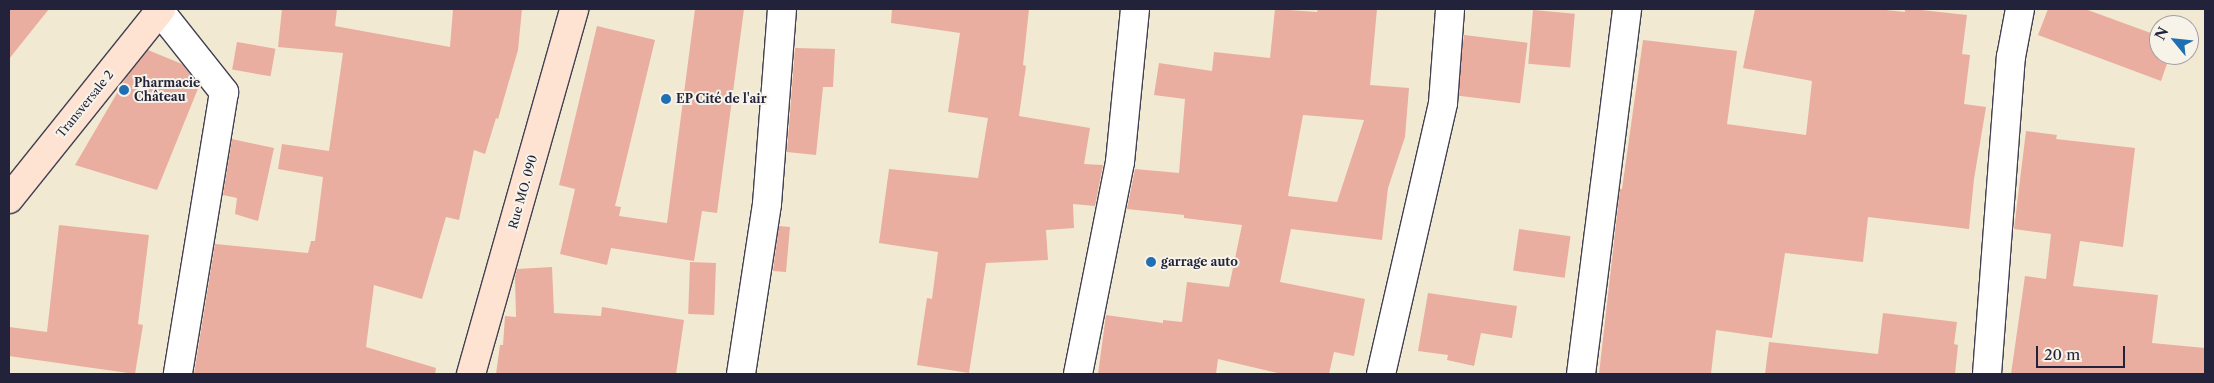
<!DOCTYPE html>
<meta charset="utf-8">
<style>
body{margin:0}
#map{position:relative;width:2214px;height:383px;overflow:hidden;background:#f2e9d2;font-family:"Libre Caslon Text",serif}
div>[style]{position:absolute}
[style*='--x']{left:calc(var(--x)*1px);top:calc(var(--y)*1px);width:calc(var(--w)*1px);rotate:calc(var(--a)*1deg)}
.building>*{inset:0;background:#e9aea0;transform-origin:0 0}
.roads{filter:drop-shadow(1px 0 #414052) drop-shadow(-1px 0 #414052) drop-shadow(0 1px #414052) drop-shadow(0 -1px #414052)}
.street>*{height:28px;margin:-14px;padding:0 14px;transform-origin:14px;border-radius:14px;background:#fff}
.secondary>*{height:28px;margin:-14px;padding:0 14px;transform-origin:14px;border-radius:14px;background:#fee3d2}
.dots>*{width:14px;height:14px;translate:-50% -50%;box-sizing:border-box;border:2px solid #f7f3e8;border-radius:50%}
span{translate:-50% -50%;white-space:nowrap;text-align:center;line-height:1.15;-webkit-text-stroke:4px #f7f3e8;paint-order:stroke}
.poi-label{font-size:12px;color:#22223b;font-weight:700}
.left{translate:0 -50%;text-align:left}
.street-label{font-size:12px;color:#22223b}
.frame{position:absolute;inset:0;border:10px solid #22223b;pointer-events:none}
.north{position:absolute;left:2149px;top:15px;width:50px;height:50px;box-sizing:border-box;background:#f7f3e8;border:1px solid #a29fa3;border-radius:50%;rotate:298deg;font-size:14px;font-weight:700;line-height:20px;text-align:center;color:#22223b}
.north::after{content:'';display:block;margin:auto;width:18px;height:22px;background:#1f6fb2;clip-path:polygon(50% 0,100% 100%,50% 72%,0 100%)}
.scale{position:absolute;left:2036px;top:346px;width:89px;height:22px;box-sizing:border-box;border:2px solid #22223b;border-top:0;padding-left:6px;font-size:15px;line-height:18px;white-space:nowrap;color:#22223b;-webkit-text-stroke:4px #f7f3e8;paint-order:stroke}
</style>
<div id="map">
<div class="building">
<div style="clip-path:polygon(9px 9px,49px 9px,9px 59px)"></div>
<div style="clip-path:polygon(282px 9px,337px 9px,335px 26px,450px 47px,453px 9px,522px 9px,518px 50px,498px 119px,496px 118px,485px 154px,474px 150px,459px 220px,446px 217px,422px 299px,374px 285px,366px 347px,436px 368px,435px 374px,194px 374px,215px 244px,308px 253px,311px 241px,315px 241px,323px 177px,278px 169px,282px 144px,329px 151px,343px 53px,278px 47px)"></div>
<div style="clip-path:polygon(695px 9px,744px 9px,717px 213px,702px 211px,694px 261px,611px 248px,607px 265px,560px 254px,575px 189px,559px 185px,597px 26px,655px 40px,615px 206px,621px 207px,619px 216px,667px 223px)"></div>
<div style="clip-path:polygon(892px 9px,1029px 9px,1023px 65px,1026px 66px,1019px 116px,1090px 128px,1084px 164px,1103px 165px,1095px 206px,1073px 204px,1074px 228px,1046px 230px,1048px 260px,986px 263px,969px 373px,917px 365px,927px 298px,932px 299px,938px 252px,879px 243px,889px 169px,978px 178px,988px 118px,948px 112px,960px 33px,891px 23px)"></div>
<div style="clip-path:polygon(evenodd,1275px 9px,1317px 12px,1318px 9px,1377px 9px,1370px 85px,1409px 88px,1405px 137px,1388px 188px,1382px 240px,1291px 229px,1280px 282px,1365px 299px,1354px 356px,1334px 352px,1329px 374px,1282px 374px,1218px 359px,1216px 374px,1098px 374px,1106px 315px,1163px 323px,1163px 320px,1182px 322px,1187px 282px,1229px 287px,1242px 225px,1184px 218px,1184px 215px,1127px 209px,1135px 169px,1179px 173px,1185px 99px,1154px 95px,1159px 63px,1212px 71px,1214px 52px,1270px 58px,1275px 9px,1303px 115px,1364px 120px,1337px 202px,1288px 196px,1303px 115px)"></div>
<div style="clip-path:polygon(1755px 9px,1876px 9px,1905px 12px,1905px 9px,1912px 9px,1967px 15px,1962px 54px,1970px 55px,1964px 104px,1986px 107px,1974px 179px,1969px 229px,1868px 217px,1863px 262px,1785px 253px,1772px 338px,1716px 330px,1711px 374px,1599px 374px,1620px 189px,1622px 189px,1643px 40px,1737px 51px,1727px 124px,1806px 135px,1812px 81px,1743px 68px)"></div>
<div style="clip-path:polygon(2048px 9px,2085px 9px,2159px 36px,2159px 55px,2170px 55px,2161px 81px,2038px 35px)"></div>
<div style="left:1533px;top:10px;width:42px;height:54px;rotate:5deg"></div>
<div style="left:1464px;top:35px;width:64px;height:61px;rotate:7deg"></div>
<div style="left:237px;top:42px;width:39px;height:28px;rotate:10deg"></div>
<div style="clip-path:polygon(795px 48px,835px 49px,833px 87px,823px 87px,816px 155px,787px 152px)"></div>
<div style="clip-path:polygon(148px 50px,182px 64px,199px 86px,157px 190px,75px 165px,127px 76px)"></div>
<div style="clip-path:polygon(2026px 131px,2057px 135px,2056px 139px,2135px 148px,2123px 247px,2080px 241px,2073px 286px,2158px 295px,2152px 343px,2205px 348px,2205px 374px,2011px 374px,2025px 276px,2046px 279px,2051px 234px,2014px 229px)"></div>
<div style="clip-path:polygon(232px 139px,274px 148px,258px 221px,235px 214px,237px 198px,223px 195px)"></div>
<div style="clip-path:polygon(59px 225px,149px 235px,138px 324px,143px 325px,135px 374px,9px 356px,9px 327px,47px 332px)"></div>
<div style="clip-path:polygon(779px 226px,790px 227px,786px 272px,773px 271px)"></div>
<div style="left:1519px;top:229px;width:52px;height:42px;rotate:8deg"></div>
<div style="left:690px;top:262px;width:26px;height:52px;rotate:2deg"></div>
<div style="clip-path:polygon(552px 267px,554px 313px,601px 316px,602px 307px,684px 320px,676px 374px,496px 374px,500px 345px,503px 345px,505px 316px,516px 317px,515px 277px,517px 269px)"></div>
<div style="clip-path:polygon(1428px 293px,1517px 306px,1512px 338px,1481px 333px,1474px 366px,1447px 360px,1448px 355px,1418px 351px)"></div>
<div style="clip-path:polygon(1883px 313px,1957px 322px,1954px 344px,1958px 345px,1955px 374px,1765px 374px,1769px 342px,1878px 354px)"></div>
</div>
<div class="roads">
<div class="street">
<div style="--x:159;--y:10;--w:105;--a:51.6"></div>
<div style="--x:224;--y:92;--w:286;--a:99.3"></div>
<div style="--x:741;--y:374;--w:172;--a:-81.3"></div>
<div style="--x:767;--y:204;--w:196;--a:-85.6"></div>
<div style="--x:1078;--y:374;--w:216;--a:-78.8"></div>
<div style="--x:1120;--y:162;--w:154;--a:-84.4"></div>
<div style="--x:1381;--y:374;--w:278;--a:-77.1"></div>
<div style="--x:1443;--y:103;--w:94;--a:-85.7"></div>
<div style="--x:1581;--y:374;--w:368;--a:-82.8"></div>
<div style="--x:1987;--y:374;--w:318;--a:-85.7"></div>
<div style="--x:2011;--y:57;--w:49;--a:-79.4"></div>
</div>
<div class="secondary">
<div style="--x:9;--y:199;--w:243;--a:-51.3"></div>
<div style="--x:471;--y:374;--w:379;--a:-74.2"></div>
</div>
</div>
<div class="dots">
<div style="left:124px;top:90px;background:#1f6fb2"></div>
<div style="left:666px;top:99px;background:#1f6fb2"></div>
<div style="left:1151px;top:262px;background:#1f6fb2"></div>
</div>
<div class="poi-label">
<span class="left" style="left:134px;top:90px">Pharmacie<br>Château</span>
<span class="left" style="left:676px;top:99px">EP Cité de l'air</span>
<span class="left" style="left:1161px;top:262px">garrage auto</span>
</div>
<div class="street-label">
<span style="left:85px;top:104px;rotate:-51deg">Transversale 2</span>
<span style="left:523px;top:192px;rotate:-74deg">Rue MO. 090</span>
</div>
<div class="frame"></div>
<div class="north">N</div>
<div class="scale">20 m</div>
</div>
